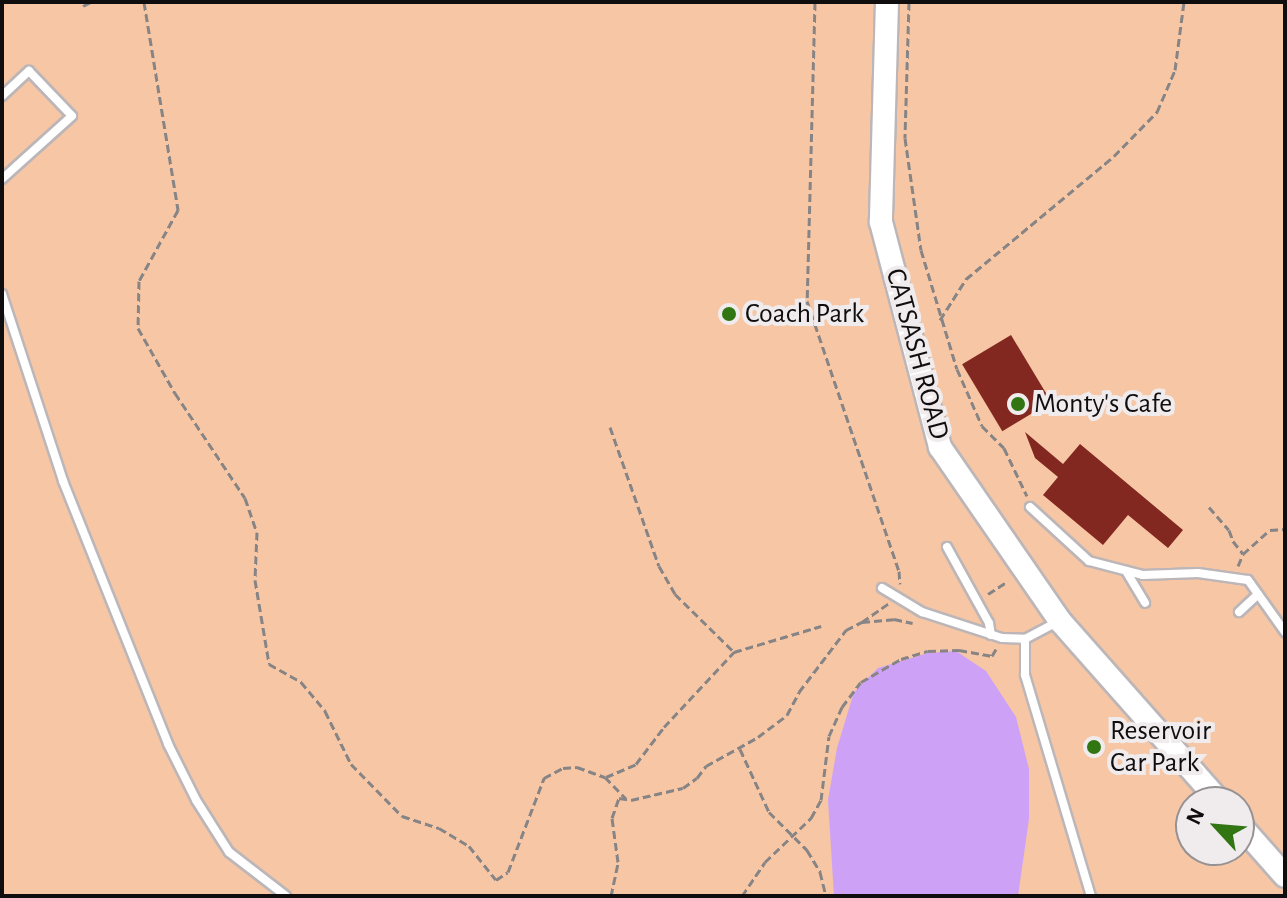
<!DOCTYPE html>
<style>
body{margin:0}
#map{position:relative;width:1287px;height:898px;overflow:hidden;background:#e3dedf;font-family:"Alegreya Sans",sans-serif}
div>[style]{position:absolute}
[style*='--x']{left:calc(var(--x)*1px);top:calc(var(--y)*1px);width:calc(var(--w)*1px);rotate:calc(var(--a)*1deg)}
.green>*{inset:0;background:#f7c6a4}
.water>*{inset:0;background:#cda2f6}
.building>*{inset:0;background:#822820;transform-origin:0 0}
.path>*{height:3px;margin-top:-1.5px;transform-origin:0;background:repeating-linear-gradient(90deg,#878485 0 8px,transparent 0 12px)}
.roads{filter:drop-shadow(2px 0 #bcb6b8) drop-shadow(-2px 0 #bcb6b8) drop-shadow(0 2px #bcb6b8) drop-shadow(0 -2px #bcb6b8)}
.lane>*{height:8px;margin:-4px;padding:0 4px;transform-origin:4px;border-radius:4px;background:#fff}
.secondary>*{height:22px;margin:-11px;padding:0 11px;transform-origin:11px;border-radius:11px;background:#fff}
.dots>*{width:22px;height:22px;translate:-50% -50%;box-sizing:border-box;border:4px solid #f0ebec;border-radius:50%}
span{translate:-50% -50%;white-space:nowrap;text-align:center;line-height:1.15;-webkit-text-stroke:8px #f0ebec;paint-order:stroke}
.poi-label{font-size:28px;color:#0f0d0e}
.left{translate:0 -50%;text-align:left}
.street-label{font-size:28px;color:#0f0d0e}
.frame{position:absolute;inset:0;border:4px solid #0f0d0e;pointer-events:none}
.north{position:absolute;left:1175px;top:786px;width:80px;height:80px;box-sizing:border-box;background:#f0ebec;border:2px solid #969293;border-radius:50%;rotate:296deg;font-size:22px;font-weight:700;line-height:32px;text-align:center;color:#0f0d0e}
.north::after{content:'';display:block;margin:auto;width:28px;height:36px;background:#327513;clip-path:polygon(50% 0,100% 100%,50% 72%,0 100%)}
</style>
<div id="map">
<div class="green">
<div style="clip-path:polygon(evenodd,2px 2px,1285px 2px,1285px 896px,2px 896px,2px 2px,1191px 802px,1239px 802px,1239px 850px,1191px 850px,1191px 802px)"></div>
</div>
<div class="water">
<div style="clip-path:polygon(956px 651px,986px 671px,1016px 717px,1029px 769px,1029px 819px,1018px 896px,834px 896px,828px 800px,837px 748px,854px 692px,878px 668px,928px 653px)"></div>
</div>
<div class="building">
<div style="left:1011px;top:335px;width:78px;height:57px;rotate:59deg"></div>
<div style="clip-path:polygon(1025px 432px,1063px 464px,1080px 444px,1183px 530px,1168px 548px,1128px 515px,1103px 545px,1043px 495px,1058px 477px,1035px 458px)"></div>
</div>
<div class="path">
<div style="--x:144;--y:2;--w:211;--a:80.7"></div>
<div style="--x:178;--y:210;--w:81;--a:118.8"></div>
<div style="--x:139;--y:281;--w:47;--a:91.2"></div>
<div style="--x:138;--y:328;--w:75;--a:60.4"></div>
<div style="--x:175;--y:393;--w:126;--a:56.3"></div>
<div style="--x:245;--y:498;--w:36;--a:71"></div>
<div style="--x:257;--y:532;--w:48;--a:92.4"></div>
<div style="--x:255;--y:580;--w:85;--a:80.5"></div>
<div style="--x:269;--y:664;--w:37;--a:29"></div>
<div style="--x:301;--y:682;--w:38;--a:50"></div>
<div style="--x:325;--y:711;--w:59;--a:63.9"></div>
<div style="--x:351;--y:764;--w:73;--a:45.6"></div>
<div style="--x:402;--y:816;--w:39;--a:18"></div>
<div style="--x:439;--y:828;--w:35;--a:31"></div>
<div style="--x:469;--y:846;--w:43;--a:51.5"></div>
<div style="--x:496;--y:880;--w:14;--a:-34"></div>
<div style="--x:508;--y:872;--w:101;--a:-69"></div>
<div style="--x:544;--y:778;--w:21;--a:-28"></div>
<div style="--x:563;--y:768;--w:14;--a:-4"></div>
<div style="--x:577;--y:767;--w:30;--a:20"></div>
<div style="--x:605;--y:777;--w:30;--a:46"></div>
<div style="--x:815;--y:2;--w:299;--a:91.5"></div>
<div style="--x:807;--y:301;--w:285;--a:71.2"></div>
<div style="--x:899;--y:571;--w:13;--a:86"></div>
<div style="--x:909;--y:2;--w:136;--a:91.7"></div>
<div style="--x:905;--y:138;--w:113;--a:81.9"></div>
<div style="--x:921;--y:250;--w:124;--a:73.2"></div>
<div style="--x:957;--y:369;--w:62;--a:66.3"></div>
<div style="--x:982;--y:426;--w:31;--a:45"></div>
<div style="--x:1004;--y:448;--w:53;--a:64.4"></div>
<div style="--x:83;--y:6;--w:9;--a:-27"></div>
<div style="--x:940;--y:320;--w:49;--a:-57.6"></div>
<div style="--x:966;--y:279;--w:192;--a:-39.7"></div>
<div style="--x:1114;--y:156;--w:62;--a:-45.7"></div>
<div style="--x:1157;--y:112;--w:46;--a:-66.8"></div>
<div style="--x:1175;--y:70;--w:69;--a:-82.5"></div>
<div style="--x:610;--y:427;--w:147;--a:70.6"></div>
<div style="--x:659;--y:566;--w:32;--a:60"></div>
<div style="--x:675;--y:594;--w:81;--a:44.5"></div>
<div style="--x:1209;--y:507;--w:30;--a:49"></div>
<div style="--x:1229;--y:530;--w:12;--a:70"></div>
<div style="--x:1233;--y:541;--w:16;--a:52"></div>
<div style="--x:1238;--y:566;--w:13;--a:-67"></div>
<div style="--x:1243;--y:554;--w:36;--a:-42"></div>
<div style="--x:1270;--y:530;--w:15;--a:-4"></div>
<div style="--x:988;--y:594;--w:24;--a:-33"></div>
<div style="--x:862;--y:622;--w:32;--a:-35"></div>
<div style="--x:740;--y:749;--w:69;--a:65.3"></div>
<div style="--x:769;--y:812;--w:54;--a:45"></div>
<div style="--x:807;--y:850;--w:26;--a:59"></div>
<div style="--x:820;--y:872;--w:25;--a:76"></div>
<div style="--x:606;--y:777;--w:33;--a:-23"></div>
<div style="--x:636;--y:764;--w:46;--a:-52.9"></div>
<div style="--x:664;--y:727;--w:103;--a:-47"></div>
<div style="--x:734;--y:652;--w:91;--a:-16.6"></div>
<div style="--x:611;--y:896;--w:35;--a:-78"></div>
<div style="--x:618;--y:862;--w:44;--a:-97.8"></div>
<div style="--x:612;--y:818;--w:21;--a:-71"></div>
<div style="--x:619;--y:798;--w:12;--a:9"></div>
<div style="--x:631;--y:800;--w:53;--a:-13"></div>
<div style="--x:683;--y:788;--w:17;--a:-36"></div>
<div style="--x:697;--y:778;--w:15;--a:-53"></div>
<div style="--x:706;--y:766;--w:60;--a:-29.1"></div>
<div style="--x:758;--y:737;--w:36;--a:-37"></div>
<div style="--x:787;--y:715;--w:26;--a:-62"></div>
<div style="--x:799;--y:692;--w:78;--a:-52.8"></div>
<div style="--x:846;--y:630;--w:18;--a:-27"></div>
<div style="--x:862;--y:622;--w:32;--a:-5"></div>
<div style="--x:894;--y:619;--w:19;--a:12"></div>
<div style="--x:742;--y:896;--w:41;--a:-55.9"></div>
<div style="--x:765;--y:862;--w:64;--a:-43.7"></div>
<div style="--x:811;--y:818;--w:21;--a:-61"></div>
<div style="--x:821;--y:800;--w:64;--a:-82.9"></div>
<div style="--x:829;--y:736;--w:32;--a:-66"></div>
<div style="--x:842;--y:707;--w:31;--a:-53"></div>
<div style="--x:861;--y:682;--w:46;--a:-29.9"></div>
<div style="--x:901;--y:659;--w:28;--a:-17"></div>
<div style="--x:928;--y:651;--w:31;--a:-2"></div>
<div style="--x:959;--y:650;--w:34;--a:10"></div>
<div style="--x:992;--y:656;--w:8;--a:-60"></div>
</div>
<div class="roads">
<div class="lane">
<div style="--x:2;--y:96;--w:37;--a:-43"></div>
<div style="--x:29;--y:71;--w:62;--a:46.3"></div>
<div style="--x:72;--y:116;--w:94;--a:138"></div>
<div style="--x:2;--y:294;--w:197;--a:71.9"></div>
<div style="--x:63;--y:481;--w:283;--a:68.2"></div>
<div style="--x:168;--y:744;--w:63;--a:63.4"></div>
<div style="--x:196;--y:800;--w:62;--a:57.6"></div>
<div style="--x:229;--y:852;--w:72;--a:37.7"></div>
<div style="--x:1030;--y:507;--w:80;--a:42.5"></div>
<div style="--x:1089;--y:561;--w:56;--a:14.5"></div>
<div style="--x:1143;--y:575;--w:55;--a:-2.1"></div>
<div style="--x:1198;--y:573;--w:50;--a:8"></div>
<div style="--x:1248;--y:580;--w:64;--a:54.6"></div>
<div style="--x:947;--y:547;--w:87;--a:61.1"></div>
<div style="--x:989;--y:623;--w:12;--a:81"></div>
<div style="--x:1126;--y:571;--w:37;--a:59"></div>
<div style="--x:882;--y:588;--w:47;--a:31"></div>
<div style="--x:922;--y:612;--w:84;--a:18"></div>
<div style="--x:1002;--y:638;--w:23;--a:2"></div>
<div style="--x:1025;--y:639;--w:38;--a:-28"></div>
<div style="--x:1239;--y:612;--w:26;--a:-43"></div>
<div style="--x:1025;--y:639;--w:36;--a:90"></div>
<div style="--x:1025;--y:675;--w:231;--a:73.4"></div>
</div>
<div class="secondary">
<div style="--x:887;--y:2;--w:220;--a:91.6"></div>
<div style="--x:881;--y:222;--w:233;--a:75.3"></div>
<div style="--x:940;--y:447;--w:211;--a:55.4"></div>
<div style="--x:1060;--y:621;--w:242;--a:48.5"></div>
<div style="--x:1239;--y:824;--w:69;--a:48.5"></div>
</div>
</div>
<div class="dots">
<div style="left:729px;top:314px;background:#327513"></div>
<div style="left:1018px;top:404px;background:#327513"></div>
<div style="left:1094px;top:747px;background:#327513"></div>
</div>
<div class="poi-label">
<span class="left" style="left:745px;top:314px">Coach Park</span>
<span class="left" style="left:1034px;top:404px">Monty's Cafe</span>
<span class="left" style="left:1110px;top:747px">Reservoir<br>Car Park</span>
</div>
<div class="street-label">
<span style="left:917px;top:354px;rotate:75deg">CATSASH ROAD</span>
</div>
<div class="frame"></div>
<div class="north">N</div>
</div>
